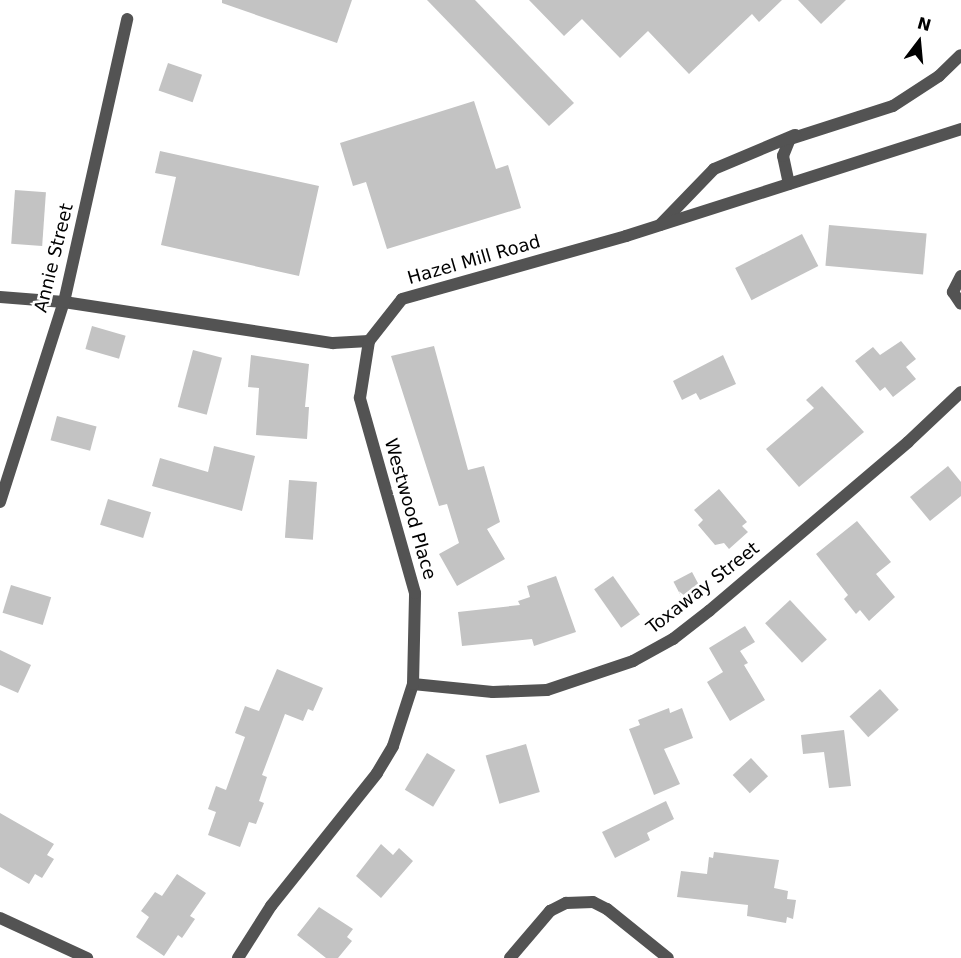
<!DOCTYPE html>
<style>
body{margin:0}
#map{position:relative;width:961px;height:958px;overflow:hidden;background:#fff;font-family:"DejaVu Sans",sans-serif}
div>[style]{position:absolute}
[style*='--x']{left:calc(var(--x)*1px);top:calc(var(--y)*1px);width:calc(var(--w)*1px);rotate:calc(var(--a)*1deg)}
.building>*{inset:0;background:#c3c3c3;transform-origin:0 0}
.minor>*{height:12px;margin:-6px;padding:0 6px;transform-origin:6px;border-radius:6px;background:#535353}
.tertiary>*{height:12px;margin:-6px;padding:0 6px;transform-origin:6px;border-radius:6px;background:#535353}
span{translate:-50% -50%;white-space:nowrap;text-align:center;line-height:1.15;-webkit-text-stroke:5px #fff;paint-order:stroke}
.street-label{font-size:18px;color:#000}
.north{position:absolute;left:889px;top:12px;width:60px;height:60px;-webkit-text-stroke:4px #fff;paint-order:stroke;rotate:16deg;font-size:16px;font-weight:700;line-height:24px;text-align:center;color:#000}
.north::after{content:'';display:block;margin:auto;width:21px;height:27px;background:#000;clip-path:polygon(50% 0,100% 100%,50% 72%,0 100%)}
</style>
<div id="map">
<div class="building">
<div style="clip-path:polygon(222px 0,352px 0,337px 43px,222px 3px)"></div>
<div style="clip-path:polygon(427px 0,475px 0,574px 103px,549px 126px)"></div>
<div style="clip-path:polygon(529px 0,782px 0,759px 22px,752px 14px,689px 74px,648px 31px,620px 58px,582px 19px,564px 36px)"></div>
<div style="clip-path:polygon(798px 0,846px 0,821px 24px)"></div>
<div style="left:168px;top:63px;width:36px;height:29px;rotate:19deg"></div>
<div style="clip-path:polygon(474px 101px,496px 169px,508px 165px,521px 208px,387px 249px,366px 182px,353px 186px,340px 143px)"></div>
<div style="clip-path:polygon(160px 151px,319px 186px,299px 276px,161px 245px,176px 177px,155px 173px)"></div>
<div style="left:15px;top:190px;width:31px;height:54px;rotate:4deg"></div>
<div style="left:829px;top:225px;width:98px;height:41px;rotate:5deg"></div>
<div style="left:802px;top:234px;width:36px;height:75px;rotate:63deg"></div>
<div style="left:92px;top:326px;width:35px;height:24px;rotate:16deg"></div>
<div style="clip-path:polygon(901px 341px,916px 359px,906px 367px,916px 379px,893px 397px,885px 387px,880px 391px,855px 361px,873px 347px,880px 355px)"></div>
<div style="clip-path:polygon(434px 346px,468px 470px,484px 466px,500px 522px,487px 529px,505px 559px,457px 586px,439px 554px,459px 543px,447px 504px,439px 506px,391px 356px)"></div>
<div style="left:193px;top:350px;width:30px;height:59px;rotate:15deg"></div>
<div style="clip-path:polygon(251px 355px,309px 364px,305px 407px,309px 407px,307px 439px,256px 435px,259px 388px,248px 387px)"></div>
<div style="clip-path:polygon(723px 355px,736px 384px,700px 400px,696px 393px,682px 400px,673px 381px)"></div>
<div style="clip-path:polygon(822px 386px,864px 432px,799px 487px,766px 449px,814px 408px,806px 400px)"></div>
<div style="left:57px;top:416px;width:41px;height:25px;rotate:15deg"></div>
<div style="clip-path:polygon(214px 446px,255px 456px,242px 511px,152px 486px,160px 458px,208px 472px)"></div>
<div style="clip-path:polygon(948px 466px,961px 482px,961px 496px,930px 521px,910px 497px)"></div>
<div style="left:289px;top:480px;width:28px;height:58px;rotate:4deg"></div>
<div style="clip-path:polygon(719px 489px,747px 522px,742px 526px,748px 532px,729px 549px,724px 543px,715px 545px,698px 525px,703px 520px,694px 510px)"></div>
<div style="left:108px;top:499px;width:45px;height:27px;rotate:17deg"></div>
<div style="clip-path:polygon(857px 521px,891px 562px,876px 574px,895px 597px,869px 621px,860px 610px,856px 614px,844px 599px,848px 595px,816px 554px)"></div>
<div style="left:692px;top:572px;width:21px;height:21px;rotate:62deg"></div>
<div style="clip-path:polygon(556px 576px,576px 632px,534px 646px,532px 639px,462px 646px,458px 612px,520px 605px,518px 601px,530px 597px,527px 586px)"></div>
<div style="left:613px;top:576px;width:47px;height:23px;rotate:55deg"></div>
<div style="left:11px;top:585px;width:42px;height:29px;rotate:17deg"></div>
<div style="left:790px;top:600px;width:54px;height:34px;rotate:47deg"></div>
<div style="clip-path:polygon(745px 626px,755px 642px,740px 651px,748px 663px,744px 665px,765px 700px,730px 721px,707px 682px,723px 672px,709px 648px)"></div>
<div style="clip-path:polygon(0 650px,31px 665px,18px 693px,0 685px)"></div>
<div style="clip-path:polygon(277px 669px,323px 688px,313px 711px,308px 709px,303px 721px,285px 714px,262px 775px,267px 777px,259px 801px,264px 803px,256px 824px,249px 822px,240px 847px,208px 835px,216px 812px,208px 809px,216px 786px,226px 790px,245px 737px,235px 733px,245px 706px,259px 711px)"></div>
<div style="left:880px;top:689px;width:28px;height:41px;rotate:48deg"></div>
<div style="clip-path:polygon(669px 708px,670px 713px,682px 708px,693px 738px,664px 749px,680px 784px,654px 795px,629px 729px,640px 725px,638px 720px)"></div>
<div style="clip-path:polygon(844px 730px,851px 786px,829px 788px,824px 752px,803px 754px,801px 735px)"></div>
<div style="left:526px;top:744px;width:50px;height:42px;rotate:74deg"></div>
<div style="left:427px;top:753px;width:33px;height:43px;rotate:31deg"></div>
<div style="left:751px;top:758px;width:25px;height:25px;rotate:47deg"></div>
<div style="clip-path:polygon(666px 801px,674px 819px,647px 833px,650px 840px,615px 858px,602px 832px)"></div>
<div style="clip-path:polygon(0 813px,54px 844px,47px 855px,54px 859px,42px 878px,35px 874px,29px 884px,0 867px)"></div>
<div style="clip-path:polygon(381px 844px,393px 855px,399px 848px,413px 861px,381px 898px,356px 876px)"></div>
<div style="clip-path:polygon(714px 852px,779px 860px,774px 888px,788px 891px,787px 899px,796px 900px,793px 919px,787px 917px,786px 923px,747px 916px,748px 905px,677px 897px,681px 871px,707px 874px,709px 857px,713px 858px)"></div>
<div style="clip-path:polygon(177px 874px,206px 893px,190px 916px,195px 919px,182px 938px,178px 935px,164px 956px,136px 937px,149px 917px,141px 911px,155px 892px,162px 896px)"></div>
<div style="clip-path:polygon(319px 907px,353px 929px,347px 937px,352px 941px,338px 958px,326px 958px,297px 935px)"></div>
</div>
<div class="minor">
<div style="--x:961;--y:276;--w:18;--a:117"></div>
<div style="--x:953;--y:292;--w:14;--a:56"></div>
<div style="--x:0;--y:297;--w:64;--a:4.5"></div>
<div style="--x:64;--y:302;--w:272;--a:8.7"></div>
<div style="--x:333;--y:343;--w:36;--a:-3"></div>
<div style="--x:0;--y:502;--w:210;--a:-72.3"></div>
<div style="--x:64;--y:302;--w:290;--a:-77.4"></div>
<div style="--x:413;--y:684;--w:80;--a:5.7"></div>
<div style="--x:493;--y:692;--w:54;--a:-2.1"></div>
<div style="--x:547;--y:690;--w:91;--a:-18.6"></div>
<div style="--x:633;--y:661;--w:46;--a:-28.8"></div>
<div style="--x:673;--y:639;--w:46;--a:-37.9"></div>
<div style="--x:709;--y:611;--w:261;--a:-40.3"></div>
<div style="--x:908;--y:442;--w:73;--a:-43.3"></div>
<div style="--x:0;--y:918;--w:96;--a:24.7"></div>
<div style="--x:510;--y:958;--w:62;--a:-49.6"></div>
<div style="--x:550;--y:911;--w:18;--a:-27"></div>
<div style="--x:566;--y:903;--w:27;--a:-2"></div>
<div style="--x:593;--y:902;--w:16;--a:27"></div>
<div style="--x:607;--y:909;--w:78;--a:38.8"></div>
</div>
<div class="tertiary">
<div style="--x:789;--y:184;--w:29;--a:-102"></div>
<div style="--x:783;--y:156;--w:18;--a:-68"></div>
<div style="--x:790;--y:139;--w:108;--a:-17.8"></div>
<div style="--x:893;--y:106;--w:55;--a:-33.1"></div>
<div style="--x:939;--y:76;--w:30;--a:-44"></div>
<div style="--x:660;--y:225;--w:78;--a:-46"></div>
<div style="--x:714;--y:169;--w:88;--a:-22.8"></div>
<div style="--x:238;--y:958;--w:62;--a:-57.6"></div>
<div style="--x:271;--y:906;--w:170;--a:-51.4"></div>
<div style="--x:377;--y:773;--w:31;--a:-59"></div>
<div style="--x:393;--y:746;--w:65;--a:-72.1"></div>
<div style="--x:413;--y:684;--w:91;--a:-88.7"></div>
<div style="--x:415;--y:593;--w:203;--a:-105.8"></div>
<div style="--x:360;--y:398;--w:58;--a:-81"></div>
<div style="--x:369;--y:341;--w:53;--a:-51.8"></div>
<div style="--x:402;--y:299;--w:233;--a:-15.7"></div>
<div style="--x:626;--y:236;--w:352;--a:-17.7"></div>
</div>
<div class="street-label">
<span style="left:54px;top:258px;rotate:-76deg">Annie Street</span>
<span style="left:474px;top:260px;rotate:-16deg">Hazel Mill Road</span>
<span style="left:410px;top:509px;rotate:74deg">Westwood Place</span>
<span style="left:703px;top:588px;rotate:-38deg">Toxaway Street</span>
</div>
<div class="north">N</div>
</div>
